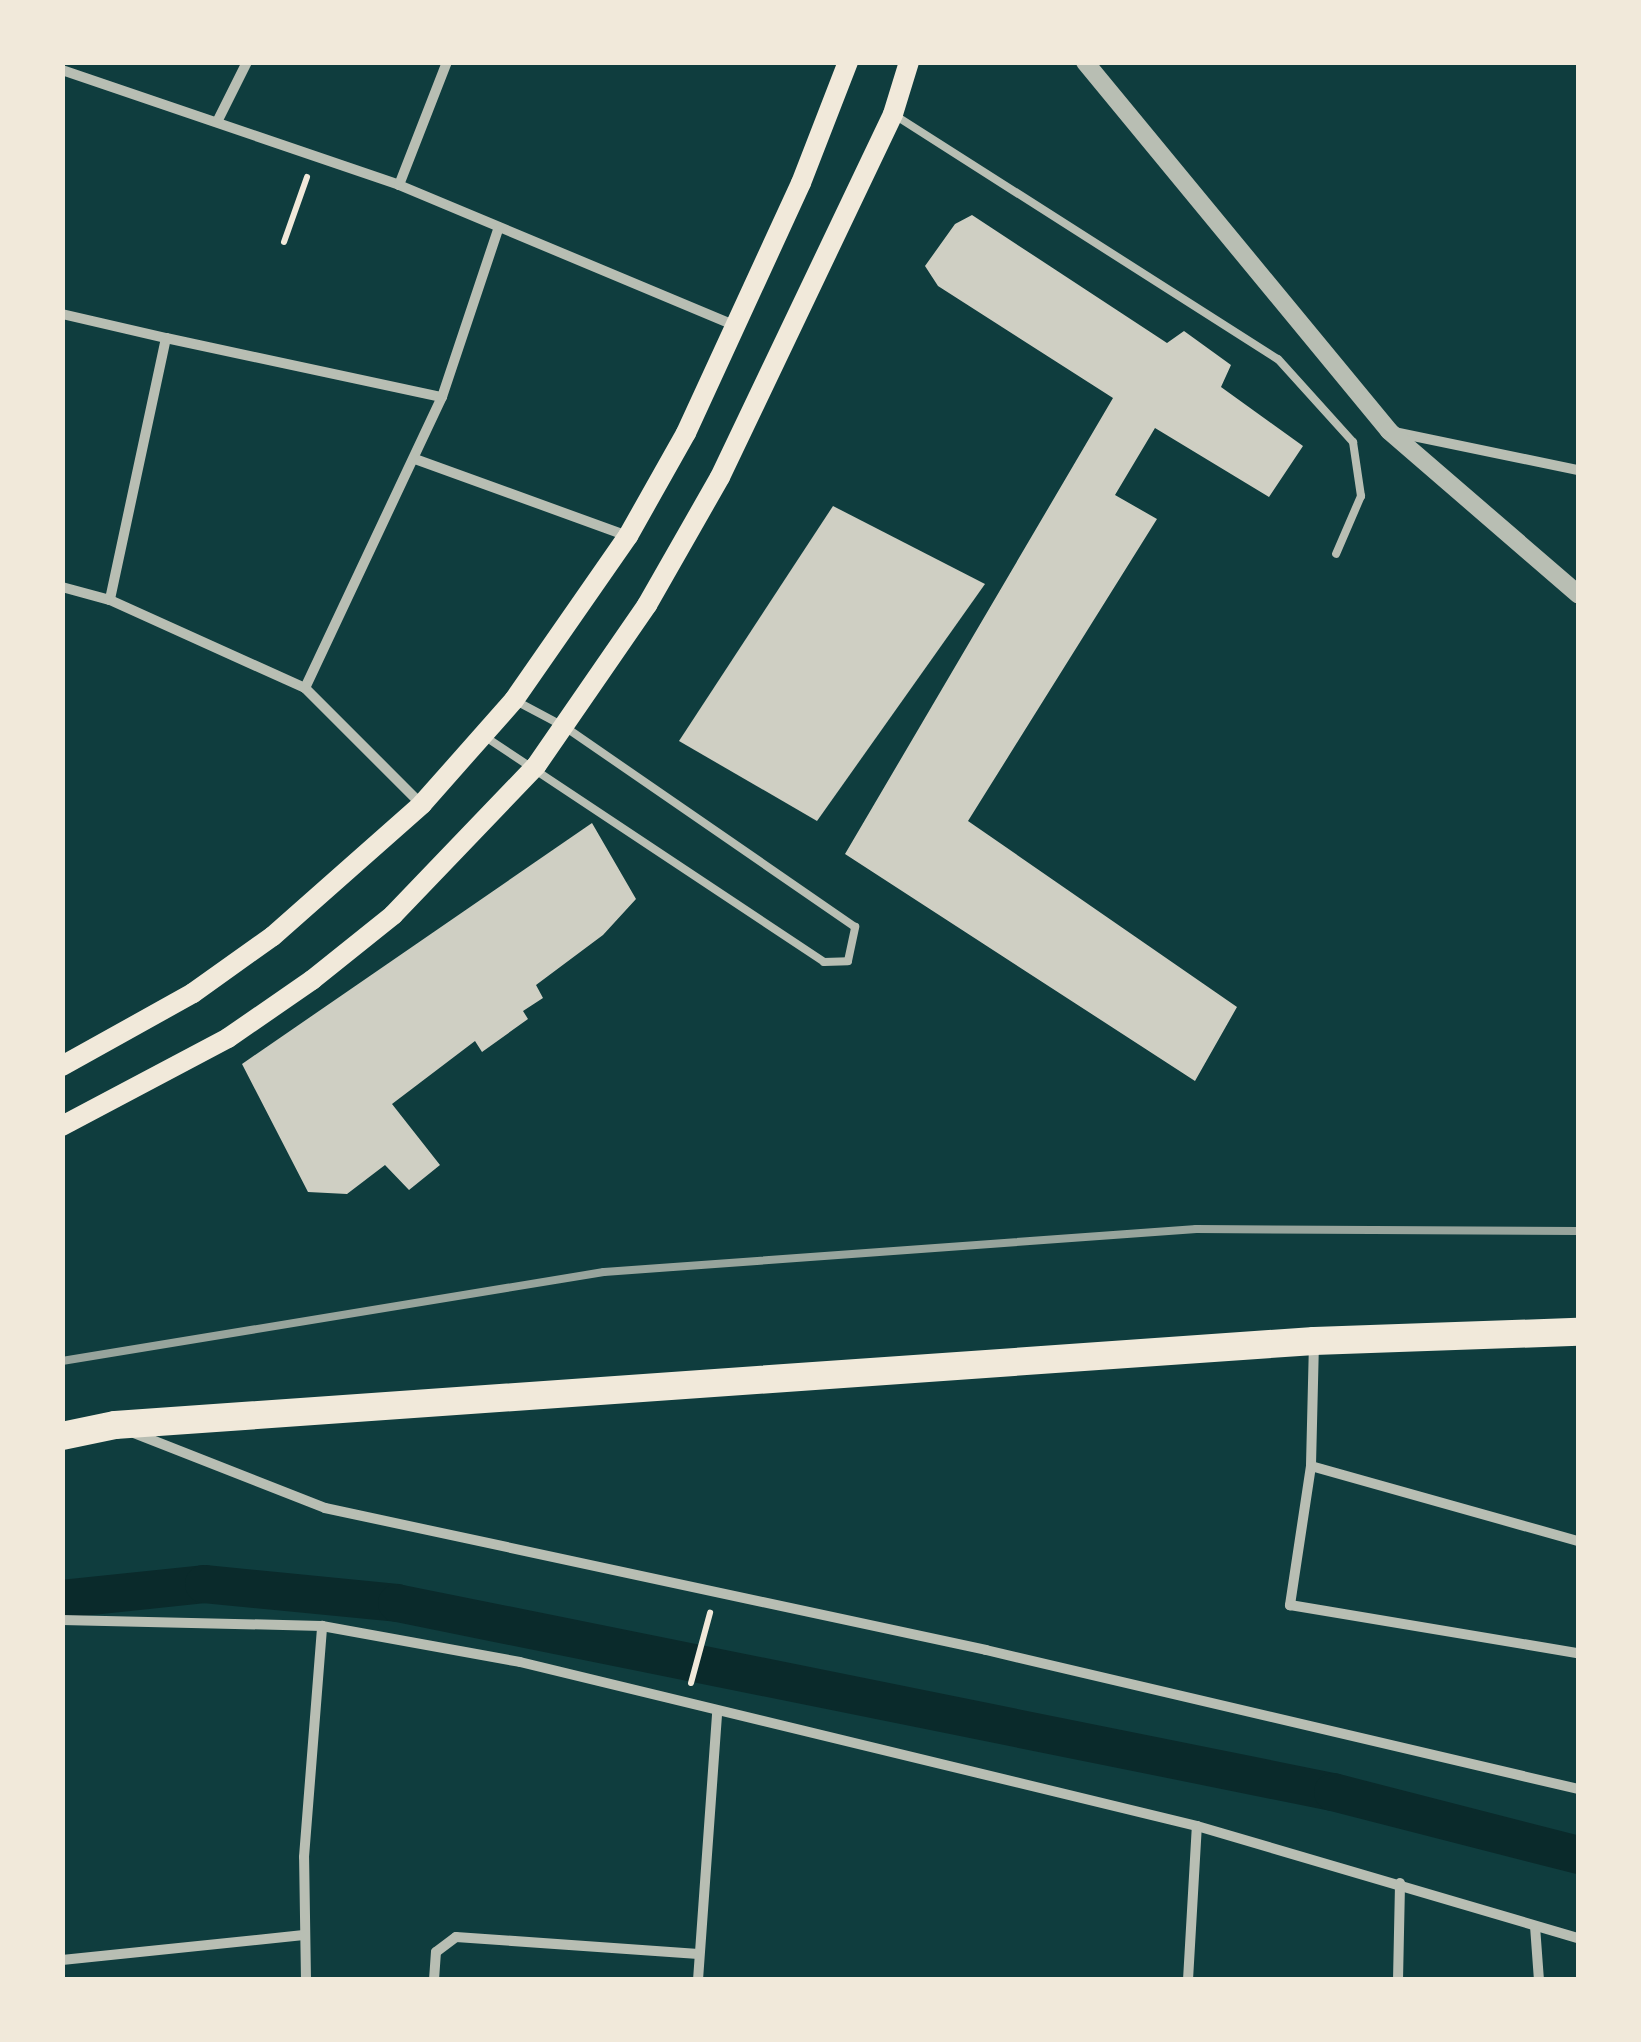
<!DOCTYPE html>
<style>
body{margin:0}
#map{position:relative;width:1641px;height:2042px;overflow:hidden;background:#0f3d3e;font-family:"IBM Plex Serif",serif}
div>[style]{position:absolute}
[style*='--x']{left:calc(var(--x)*1px);top:calc(var(--y)*1px);width:calc(var(--w)*1px);rotate:calc(var(--a)*1deg)}
.canal>*{height:38px;margin:-19px;padding:0 19px;transform-origin:19px;border-radius:19px;background:#0a2a2b}
.building>*{inset:0;background:#cfcfc3}
.path>*{height:6px;margin:-3px;padding:0 3px;transform-origin:3px;border-radius:3px;background:#f1e9da}
.service>*{height:8px;margin:-4px;padding:0 4px;transform-origin:4px;border-radius:4px;background:#b8beb3}
.minor>*{height:10px;margin:-5px;padding:0 5px;transform-origin:5px;border-radius:5px;background:#b8beb3}
.tertiary>*{height:18px;margin:-9px;padding:0 9px;transform-origin:9px;border-radius:9px;background:#b8beb3}
.secondary>*{height:20px;margin:-10px;padding:0 10px;transform-origin:10px;border-radius:10px;background:#f1e9da}
.trunk>*{height:28px;margin:-14px;padding:0 14px;transform-origin:14px;border-radius:14px;background:#f1e9da}
.rail>*{height:8px;margin:-4px;padding:0 4px;transform-origin:4px;border-radius:4px;background:#97a49c}
span{translate:-50% -50%;white-space:nowrap;text-align:center;line-height:1.15;-webkit-text-stroke:10px #f1e9da;paint-order:stroke}
.frame{position:absolute;inset:0;border:65px solid #f1e9da;pointer-events:none}
</style>
<div id="map">
<div class="canal">
<div style="--x:62;--y:1599;--w:143;--a:-6"></div>
<div style="--x:204;--y:1584;--w:194;--a:5.6"></div>
<div style="--x:397;--y:1603;--w:955;--a:11.42"></div>
<div style="--x:1333;--y:1792;--w:253;--a:14.4"></div>
</div>
<div class="building">
<div style="clip-path:polygon(972px 215px,1167px 343px,1184px 331px,1231px 365px,1221px 387px,1303px 446px,1269px 497px,1155px 428px,1115px 495px,1157px 519px,968px 821px,1237px 1007px,1195px 1081px,845px 854px,1113px 398px,938px 286px,925px 266px,955px 224px)"></div>
<div style="clip-path:polygon(833px 506px,985px 584px,817px 821px,679px 741px)"></div>
<div style="clip-path:polygon(592px 823px,636px 899px,603px 935px,536px 985px,543px 998px,523px 1011px,528px 1019px,482px 1052px,475px 1041px,392px 1104px,440px 1165px,409px 1190px,385px 1165px,347px 1194px,308px 1192px,242px 1064px)"></div>
</div>
<div class="path">
<div style="--x:284;--y:242;--w:69;--a:-70.5"></div>
<div style="--x:691;--y:1683;--w:73;--a:-74.8"></div>
</div>
<div class="service">
<div style="--x:893;--y:114;--w:456;--a:32.5"></div>
<div style="--x:1278;--y:359;--w:112;--a:47.9"></div>
<div style="--x:1353;--y:442;--w:55;--a:81.6"></div>
<div style="--x:1361;--y:496;--w:63;--a:113.3"></div>
<div style="--x:484;--y:736;--w:408;--a:33.6"></div>
<div style="--x:824;--y:962;--w:24;--a:-2"></div>
<div style="--x:848;--y:961;--w:35;--a:-78"></div>
<div style="--x:855;--y:927;--w:352;--a:-145.4"></div>
<div style="--x:565;--y:727;--w:53;--a:-152"></div>
</div>
<div class="minor">
<div style="--x:62;--y:70;--w:356;--a:18.8"></div>
<div style="--x:399;--y:185;--w:365;--a:22.7"></div>
<div style="--x:217;--y:122;--w:67;--a:-63.4"></div>
<div style="--x:399;--y:185;--w:132;--a:-68.7"></div>
<div style="--x:62;--y:314;--w:107;--a:13"></div>
<div style="--x:166;--y:338;--w:268;--a:102.1"></div>
<div style="--x:110;--y:600;--w:214;--a:24.3"></div>
<div style="--x:305;--y:688;--w:164;--a:45"></div>
<div style="--x:166;--y:338;--w:282;--a:12.1"></div>
<div style="--x:1394;--y:432;--w:188;--a:11.7"></div>
<div style="--x:415;--y:459;--w:226;--a:19.9"></div>
<div style="--x:62;--y:587;--w:50;--a:15.2"></div>
<div style="--x:305;--y:688;--w:322;--a:-64.8"></div>
<div style="--x:442;--y:397;--w:179;--a:-71.5"></div>
<div style="--x:1314;--y:1342;--w:124;--a:91.4"></div>
<div style="--x:1311;--y:1466;--w:141;--a:98.6"></div>
<div style="--x:1290;--y:1605;--w:292;--a:9.5"></div>
<div style="--x:134;--y:1433;--w:205;--a:21.4"></div>
<div style="--x:325;--y:1508;--w:676;--a:12.12"></div>
<div style="--x:986;--y:1650;--w:608;--a:13.21"></div>
<div style="--x:1311;--y:1466;--w:277;--a:15.7"></div>
<div style="--x:62;--y:1620;--w:260;--a:1.3"></div>
<div style="--x:322;--y:1626;--w:201;--a:10.3"></div>
<div style="--x:520;--y:1662;--w:697;--a:13.62"></div>
<div style="--x:1197;--y:1826;--w:397;--a:16.4"></div>
<div style="--x:1535;--y:1926;--w:54;--a:85.8"></div>
<div style="--x:62;--y:1960;--w:243;--a:-5.9"></div>
<div style="--x:306;--y:1980;--w:123;--a:-90.9"></div>
<div style="--x:304;--y:1857;--w:232;--a:-85.5"></div>
<div style="--x:434;--y:1980;--w:28;--a:-86"></div>
<div style="--x:436;--y:1952;--w:25;--a:-37"></div>
<div style="--x:456;--y:1937;--w:243;--a:4"></div>
<div style="--x:698;--y:1980;--w:268;--a:-85.9"></div>
<div style="--x:1188;--y:1980;--w:154;--a:-86.7"></div>
<div style="--x:1398;--y:1980;--w:97;--a:-88.8"></div>
</div>
<div class="tertiary">
<div style="--x:1085;--y:62;--w:478;--a:50.5"></div>
<div style="--x:1389;--y:431;--w:250;--a:40.8"></div>
</div>
<div class="secondary">
<div style="--x:62;--y:1066;--w:150;--a:-29.1"></div>
<div style="--x:193;--y:993;--w:98;--a:-35.5"></div>
<div style="--x:273;--y:936;--w:199;--a:-41.5"></div>
<div style="--x:422;--y:804;--w:139;--a:-48.5"></div>
<div style="--x:514;--y:700;--w:200;--a:-55.2"></div>
<div style="--x:628;--y:536;--w:118;--a:-60.6"></div>
<div style="--x:686;--y:433;--w:275;--a:-65.3"></div>
<div style="--x:801;--y:183;--w:130;--a:-68.8"></div>
<div style="--x:62;--y:1126;--w:188;--a:-27.9"></div>
<div style="--x:228;--y:1038;--w:102;--a:-34.6"></div>
<div style="--x:312;--y:980;--w:104;--a:-38.7"></div>
<div style="--x:393;--y:915;--w:207;--a:-46.2"></div>
<div style="--x:536;--y:766;--w:196;--a:-55.4"></div>
<div style="--x:647;--y:605;--w:147;--a:-60.3"></div>
<div style="--x:720;--y:477;--w:402;--a:-64.5"></div>
<div style="--x:893;--y:114;--w:54;--a:-72.9"></div>
</div>
<div class="trunk">
<div style="--x:62;--y:1436;--w:54;--a:-11.7"></div>
<div style="--x:115;--y:1425;--w:1202;--a:-4.01"></div>
<div style="--x:1314;--y:1341;--w:264;--a:-2"></div>
</div>
<div class="rail">
<div style="--x:62;--y:1361;--w:549;--a:-9.33"></div>
<div style="--x:604;--y:1272;--w:594;--a:-4.15"></div>
<div style="--x:1196;--y:1229;--w:382;--a:0.3"></div>
</div>
<div class="frame"></div>
</div>
